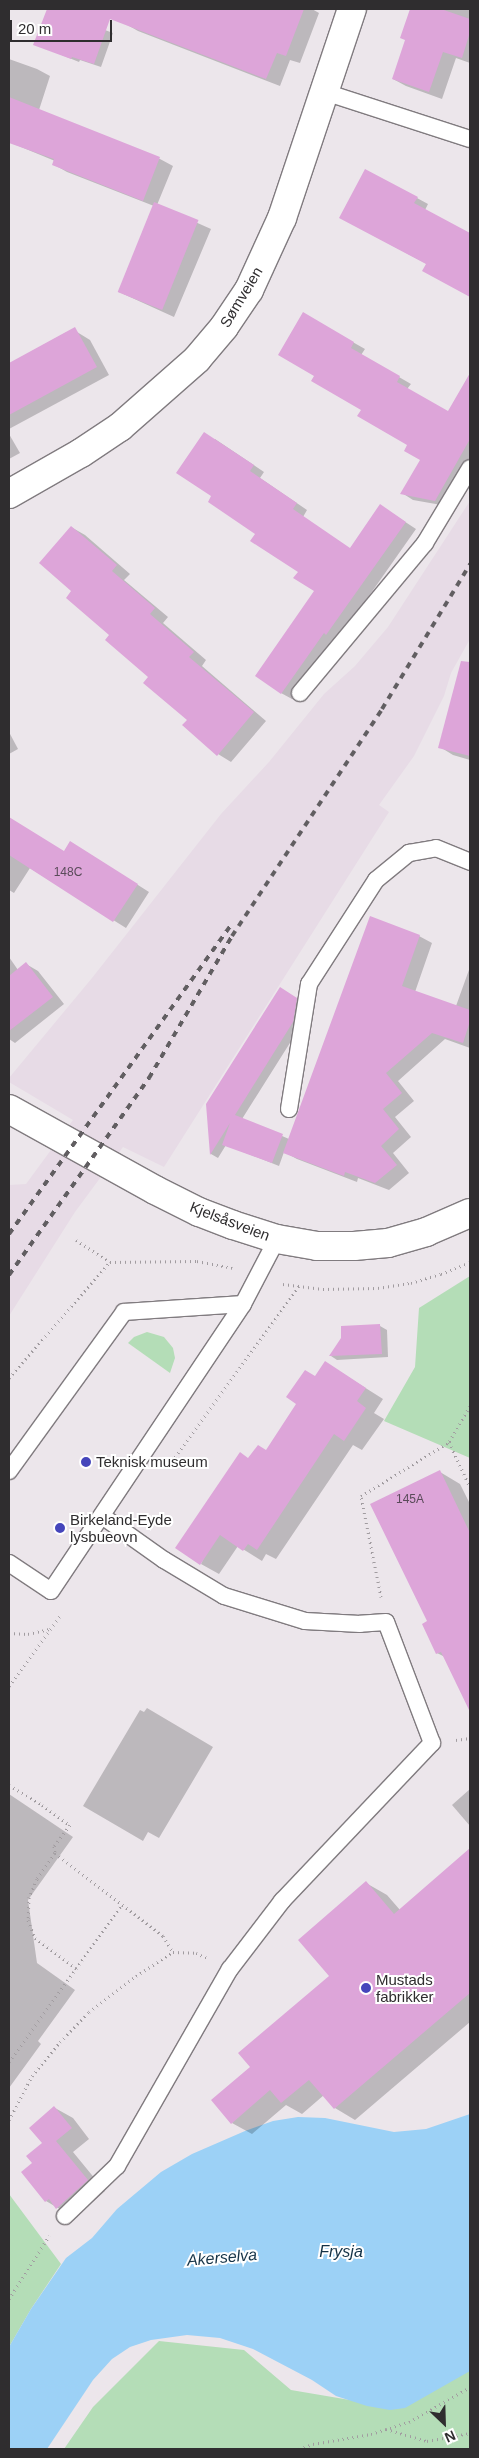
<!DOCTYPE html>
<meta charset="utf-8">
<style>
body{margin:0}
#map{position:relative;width:479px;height:2458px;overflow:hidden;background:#ece6eb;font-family:Arial,sans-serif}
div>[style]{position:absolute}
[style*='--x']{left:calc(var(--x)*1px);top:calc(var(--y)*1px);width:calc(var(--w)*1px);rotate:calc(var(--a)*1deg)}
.built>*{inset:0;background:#e7dbe6}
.green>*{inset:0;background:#b4ddb7}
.water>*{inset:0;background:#9cd1f6}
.shadow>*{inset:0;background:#0003}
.building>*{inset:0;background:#dda5d9;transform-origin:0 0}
.path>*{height:3px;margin-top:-1.5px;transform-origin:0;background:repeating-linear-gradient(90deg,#a19ca0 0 1px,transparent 0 5px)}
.roads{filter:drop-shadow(1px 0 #807b7f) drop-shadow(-1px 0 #807b7f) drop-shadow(0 1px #807b7f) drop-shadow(0 -1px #807b7f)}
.lane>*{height:16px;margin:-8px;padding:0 8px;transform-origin:8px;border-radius:8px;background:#fff}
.street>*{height:28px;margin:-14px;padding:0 14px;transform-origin:14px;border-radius:14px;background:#fff}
.secondary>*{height:28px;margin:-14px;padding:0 14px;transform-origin:14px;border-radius:14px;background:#fff}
.rail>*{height:4px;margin-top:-2px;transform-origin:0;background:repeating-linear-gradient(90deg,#615e61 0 6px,transparent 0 12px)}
.dots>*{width:14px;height:14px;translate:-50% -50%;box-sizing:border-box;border:2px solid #fff;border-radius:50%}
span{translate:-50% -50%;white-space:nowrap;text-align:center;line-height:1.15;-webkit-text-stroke:4px #fff;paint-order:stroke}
.number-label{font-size:12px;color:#5a4b5a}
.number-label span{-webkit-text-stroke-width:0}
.street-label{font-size:15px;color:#2f2d2f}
.poi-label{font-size:15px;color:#2f2d2f}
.left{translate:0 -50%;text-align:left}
.water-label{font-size:16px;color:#153347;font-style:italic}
.frame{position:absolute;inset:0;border:10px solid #2f2d2f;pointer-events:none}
.north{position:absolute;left:419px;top:2398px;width:50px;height:50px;-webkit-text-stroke:4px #fff;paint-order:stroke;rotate:156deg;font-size:14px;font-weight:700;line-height:20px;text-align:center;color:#2f2d2f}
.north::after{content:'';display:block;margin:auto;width:18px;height:22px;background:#2f2d2f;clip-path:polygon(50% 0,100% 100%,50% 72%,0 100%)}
.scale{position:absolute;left:10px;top:20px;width:102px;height:22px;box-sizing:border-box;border:2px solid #2f2d2f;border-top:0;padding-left:6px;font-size:15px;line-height:18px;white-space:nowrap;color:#2f2d2f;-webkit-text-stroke:4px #fff;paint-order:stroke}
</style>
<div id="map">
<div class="built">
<div style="clip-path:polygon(470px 501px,470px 639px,451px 673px,444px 696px,414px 756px,379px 805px,389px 812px,164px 1167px,123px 1147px,75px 1212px,9px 1316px,9px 1185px,26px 1184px,73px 1120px,9px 1082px,9px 1078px,92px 978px,221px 814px,269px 762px,324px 694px,355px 666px,388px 627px)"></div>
</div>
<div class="green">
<div style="clip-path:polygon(470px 1276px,470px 1458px,384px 1421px,415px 1367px,419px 1308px)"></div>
<div style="clip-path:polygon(147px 1332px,164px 1337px,173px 1348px,175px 1358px,170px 1373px,128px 1343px,134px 1337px)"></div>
<div style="clip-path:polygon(9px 2194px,61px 2264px,31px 2309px,9px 2347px)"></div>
<div style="clip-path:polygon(159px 2341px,244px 2350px,291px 2390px,397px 2408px,470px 2370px,470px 2449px,64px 2449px,93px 2407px)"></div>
</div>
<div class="water">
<div style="clip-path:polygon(470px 2114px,470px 2371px,405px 2408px,390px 2410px,367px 2406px,336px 2396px,312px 2380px,253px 2349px,220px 2338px,187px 2335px,151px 2340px,130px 2347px,112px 2359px,93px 2380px,47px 2449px,9px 2449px,9px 2347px,31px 2309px,66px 2258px,92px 2238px,117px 2209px,161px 2172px,192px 2154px,245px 2131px,273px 2121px,298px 2117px,325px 2118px,394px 2132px,426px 2129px)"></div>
</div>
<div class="shadow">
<div style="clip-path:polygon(49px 9px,113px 33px,101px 67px,80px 60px,79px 62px,35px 44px)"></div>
<div style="clip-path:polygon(130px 9px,261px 9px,273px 14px,275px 9px,312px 9px,319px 13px,300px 63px,290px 60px,280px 86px,138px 31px,124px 23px)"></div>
<div style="clip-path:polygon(411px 9px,470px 9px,470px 63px,456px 58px,442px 99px,406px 86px,393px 79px,406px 40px,402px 37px)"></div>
<div style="clip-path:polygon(9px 59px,37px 69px,50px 76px,39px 110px,160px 159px,173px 166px,157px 205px,211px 229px,174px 317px,119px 292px,154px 206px,67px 172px,53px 164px,55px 161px,9px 142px,14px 122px,9px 121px)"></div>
<div style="clip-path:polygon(417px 198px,428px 204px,425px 210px,470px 234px,470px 296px,435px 277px,427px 264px,352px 224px)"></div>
<div style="clip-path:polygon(303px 314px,365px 349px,361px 355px,411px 384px,407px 389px,448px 413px,470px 374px,470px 465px,447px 506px,413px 500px,402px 493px,421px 460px,409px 444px,316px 375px)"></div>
<div style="clip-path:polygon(67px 332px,77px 332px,90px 340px,109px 375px,9px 429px,9px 364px)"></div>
<div style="clip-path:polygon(9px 434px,20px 453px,9px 459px)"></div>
<div style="clip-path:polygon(215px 439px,264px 472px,260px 478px,307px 510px,303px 517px,350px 549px,381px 506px,416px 529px,338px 640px,335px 639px,292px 699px,281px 693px,316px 591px,299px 572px,213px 496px)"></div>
<div style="clip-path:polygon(71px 527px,85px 535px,130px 574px,124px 580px,168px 617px,163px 623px,206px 660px,202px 666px,266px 721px,231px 762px,218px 754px,73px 591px)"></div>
<div style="clip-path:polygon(452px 702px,470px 707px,470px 760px,453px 755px,440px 747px)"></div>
<div style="clip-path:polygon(9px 732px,18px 749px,9px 754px)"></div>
<div style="clip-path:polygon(9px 818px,64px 852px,83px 850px,149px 892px,126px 928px,30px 868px,14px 893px,9px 890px)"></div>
<div style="clip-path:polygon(419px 936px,432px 943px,415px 992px,456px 1006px,470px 967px,470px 1048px,445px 1039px,398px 1081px,414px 1101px,395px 1117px,411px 1137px,393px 1153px,409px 1173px,389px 1190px,358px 1178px,357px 1182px,297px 1159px,284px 1152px,279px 1166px,226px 1145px,218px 1158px,211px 1154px,207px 1104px,288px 993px,303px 1004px,300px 1027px,242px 1119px,289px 1139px)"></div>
<div style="clip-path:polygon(9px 957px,18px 970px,26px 964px,38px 971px,64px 1004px,15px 1043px,9px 1039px)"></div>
<div style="clip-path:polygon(380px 1326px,387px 1330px,388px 1357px,337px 1360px,331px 1356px)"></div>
<div style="clip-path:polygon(326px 1363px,383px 1399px,374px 1413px,384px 1419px,362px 1450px,353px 1445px,276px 1559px,266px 1554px,262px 1561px,238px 1546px,219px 1574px,201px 1564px,249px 1459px,266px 1452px)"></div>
<div style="clip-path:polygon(440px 1472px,460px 1484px,470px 1504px,470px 1710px,445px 1657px,437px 1653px,429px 1622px)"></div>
<div style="clip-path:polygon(147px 1708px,213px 1747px,159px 1838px,148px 1832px,143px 1841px,83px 1806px,140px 1710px,144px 1712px)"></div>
<div style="clip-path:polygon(470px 1789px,470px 1826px,452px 1805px)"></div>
<div style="clip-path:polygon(9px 1794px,73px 1837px,28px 1900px,37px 1963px,75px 1990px,38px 2041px,41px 2044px,9px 2088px)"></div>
<div style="clip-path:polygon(470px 1850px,470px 2022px,355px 2120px,335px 2108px,324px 2095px,302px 2114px,286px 2105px,252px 2134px,232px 2123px,251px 2067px,330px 1976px,366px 1883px,387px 1895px,400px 1910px)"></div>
<div style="clip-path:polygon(55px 2108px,73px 2118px,89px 2139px,73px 2152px,105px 2191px,75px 2218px,46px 2201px,34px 2163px,44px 2143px)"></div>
</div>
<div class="building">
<div style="clip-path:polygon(47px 9px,304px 9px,286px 56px,277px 53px,266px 79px,110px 19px,94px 64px,72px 57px,71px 59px,33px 45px)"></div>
<div style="clip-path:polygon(410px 9px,441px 9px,470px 19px,470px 32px,462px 58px,443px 52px,429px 92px,392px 79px,405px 40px,400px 38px)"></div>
<div style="clip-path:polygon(9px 97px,160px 157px,143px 201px,52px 165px,54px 159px,9px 143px)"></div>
<div style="clip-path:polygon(365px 169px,418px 197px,414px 203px,470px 233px,470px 297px,422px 271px,426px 264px,339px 218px)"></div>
<div style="left:154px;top:202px;width:48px;height:97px;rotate:22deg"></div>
<div style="clip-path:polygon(303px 312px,354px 342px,351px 348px,400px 376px,397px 382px,448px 411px,470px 373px,470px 439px,435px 501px,400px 494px,420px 460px,404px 451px,407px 445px,357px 416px,361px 410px,311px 381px,314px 376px,278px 355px)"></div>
<div style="clip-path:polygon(75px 327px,97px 367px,9px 415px,9px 363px)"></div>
<div style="clip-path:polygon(204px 432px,254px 465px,250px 471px,297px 503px,293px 509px,350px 548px,380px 504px,406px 522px,326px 635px,324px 633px,281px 694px,255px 676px,314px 591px,293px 578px,298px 572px,250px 541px,255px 534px,208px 502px,211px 496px,176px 473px)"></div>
<div style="clip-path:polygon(71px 526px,117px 565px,112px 571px,155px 608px,150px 614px,194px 652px,189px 657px,254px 712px,217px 756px,182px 725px,187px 720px,143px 683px,148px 677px,105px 640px,109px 635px,66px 598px,71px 591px,39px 563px)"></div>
<div style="clip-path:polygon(461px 661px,470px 662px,470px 756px,438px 748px)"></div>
<div style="clip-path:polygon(9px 817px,64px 851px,70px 841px,138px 884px,113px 922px,9px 855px)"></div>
<div style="clip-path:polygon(370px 916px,420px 935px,402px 986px,470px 1010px,470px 1021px,463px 1043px,432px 1033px,386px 1073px,402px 1093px,383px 1109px,399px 1129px,381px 1146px,397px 1165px,375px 1183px,345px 1172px,344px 1176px,283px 1153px)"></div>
<div style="clip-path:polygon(26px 962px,53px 997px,9px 1031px,9px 976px)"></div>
<div style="clip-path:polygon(280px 987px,297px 998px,293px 1022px,235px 1115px,283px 1134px,272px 1163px,222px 1145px,230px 1123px,210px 1155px,206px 1104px)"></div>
<div style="clip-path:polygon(380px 1324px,382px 1354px,329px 1356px,341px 1338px,341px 1326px)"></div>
<div style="clip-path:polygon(325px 1361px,366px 1388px,357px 1401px,366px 1408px,344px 1441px,334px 1434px,257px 1550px,248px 1544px,243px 1551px,220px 1535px,200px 1565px,175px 1548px,240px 1452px,248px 1458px,258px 1445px,266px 1450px,296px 1404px,286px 1397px,305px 1370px,315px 1376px)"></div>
<div style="clip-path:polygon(440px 1470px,470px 1533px,470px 1712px,441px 1652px,436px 1654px,422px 1624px,427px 1621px,370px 1504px)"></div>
<div style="clip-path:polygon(470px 1848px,470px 1993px,334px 2109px,309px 2080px,281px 2103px,270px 2090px,231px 2124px,211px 2100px,250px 2067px,238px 2053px,329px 1976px,298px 1940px,366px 1881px,394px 1914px)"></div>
<div style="clip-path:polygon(54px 2106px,72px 2128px,56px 2141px,88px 2180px,56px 2209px,49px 2199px,45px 2202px,21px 2172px,32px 2163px,26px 2156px,42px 2143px,29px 2128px)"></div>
</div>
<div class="path">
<div style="--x:76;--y:1240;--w:40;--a:32.9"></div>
<div style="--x:110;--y:1262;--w:87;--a:-0.7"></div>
<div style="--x:197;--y:1261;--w:36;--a:11"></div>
<div style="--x:283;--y:1284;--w:40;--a:7.1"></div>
<div style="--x:323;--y:1289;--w:55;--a:-1"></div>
<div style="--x:378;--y:1288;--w:33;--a:-9"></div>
<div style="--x:411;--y:1283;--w:31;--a:-17"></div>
<div style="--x:441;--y:1274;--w:31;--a:-22"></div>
<div style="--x:9;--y:1378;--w:154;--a:-49"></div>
<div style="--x:470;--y:1406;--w:42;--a:120.3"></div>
<div style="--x:449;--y:1442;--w:50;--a:65"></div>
<div style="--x:172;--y:1461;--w:216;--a:-54"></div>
<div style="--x:381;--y:1597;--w:103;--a:-101.2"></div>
<div style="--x:361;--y:1496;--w:103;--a:-31.5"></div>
<div style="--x:9;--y:1633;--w:19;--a:3"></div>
<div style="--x:28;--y:1634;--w:23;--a:-13"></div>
<div style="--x:9;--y:1686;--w:87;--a:-53.9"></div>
<div style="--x:456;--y:1740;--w:14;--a:-8"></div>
<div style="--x:9;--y:1785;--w:39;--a:31"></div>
<div style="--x:42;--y:1805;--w:34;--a:36"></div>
<div style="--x:70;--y:1825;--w:26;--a:127"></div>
<div style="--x:54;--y:1846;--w:7;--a:82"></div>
<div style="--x:55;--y:1853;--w:136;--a:37.5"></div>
<div style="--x:163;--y:1936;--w:19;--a:58"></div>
<div style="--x:55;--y:1853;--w:32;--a:125"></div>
<div style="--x:37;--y:1879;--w:20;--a:114"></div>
<div style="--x:29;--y:1897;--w:23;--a:92"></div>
<div style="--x:28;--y:1920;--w:19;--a:69"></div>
<div style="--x:35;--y:1938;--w:52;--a:36.4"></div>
<div style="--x:9;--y:2062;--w:194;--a:-54.4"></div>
<div style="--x:9;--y:2120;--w:50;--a:-62.4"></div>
<div style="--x:32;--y:2076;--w:44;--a:-50.5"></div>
<div style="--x:60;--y:2042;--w:42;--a:-46"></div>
<div style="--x:89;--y:2012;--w:59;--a:-37.5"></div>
<div style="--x:136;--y:1976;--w:44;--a:-33"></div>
<div style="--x:173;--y:1952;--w:23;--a:2"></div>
<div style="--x:196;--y:1953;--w:12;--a:24"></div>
<div style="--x:9;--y:2299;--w:75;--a:-57.6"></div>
<div style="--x:386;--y:2429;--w:43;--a:16.3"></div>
<div style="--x:427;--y:2441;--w:44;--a:-10.5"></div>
<div style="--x:299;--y:2449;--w:15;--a:-20"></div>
<div style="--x:313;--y:2444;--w:59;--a:-9.8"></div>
<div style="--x:371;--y:2434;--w:40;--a:-18"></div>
<div style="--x:409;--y:2422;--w:70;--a:-29.8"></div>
</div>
<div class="roads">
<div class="lane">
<div style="--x:325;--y:92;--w:152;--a:18"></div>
<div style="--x:300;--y:693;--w:195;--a:-50.2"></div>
<div style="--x:425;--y:543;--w:87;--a:-59"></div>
<div style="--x:289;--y:1109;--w:127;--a:-80.9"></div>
<div style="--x:309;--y:984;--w:124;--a:-57.2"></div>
<div style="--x:376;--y:880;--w:43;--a:-39.3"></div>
<div style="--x:409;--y:853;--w:27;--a:-10"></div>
<div style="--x:436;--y:848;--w:37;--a:22"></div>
<div style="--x:9;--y:1471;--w:196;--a:-54.1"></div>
<div style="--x:124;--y:1312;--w:119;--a:-3.8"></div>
<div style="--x:9;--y:1563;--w:50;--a:33.7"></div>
<div style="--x:51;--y:1591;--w:345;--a:-56.2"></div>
<div style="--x:243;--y:1304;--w:73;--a:-62.4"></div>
<div style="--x:65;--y:2216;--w:72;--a:-43.9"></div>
<div style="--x:117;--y:2166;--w:227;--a:-60.2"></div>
<div style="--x:230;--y:1969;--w:86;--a:-52.6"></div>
<div style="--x:282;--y:1901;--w:218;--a:-46.5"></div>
<div style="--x:432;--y:1743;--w:129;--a:-110.8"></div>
<div style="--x:386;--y:1622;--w:26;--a:176"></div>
<div style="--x:360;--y:1624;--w:55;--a:-176.9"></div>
<div style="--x:305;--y:1621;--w:85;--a:-162.8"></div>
<div style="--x:224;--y:1596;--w:70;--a:-149"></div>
<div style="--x:164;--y:1560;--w:76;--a:-144.6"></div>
</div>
<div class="street">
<div style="--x:9;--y:494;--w:83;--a:-29.7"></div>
<div style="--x:81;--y:453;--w:47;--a:-33.7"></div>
<div style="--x:120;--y:427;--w:103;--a:-41.4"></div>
<div style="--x:197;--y:359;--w:42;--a:-49.8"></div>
<div style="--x:224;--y:327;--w:45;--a:-56"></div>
<div style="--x:249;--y:290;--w:79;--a:-65.4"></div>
<div style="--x:282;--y:218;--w:220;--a:-71.5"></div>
</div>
<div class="secondary">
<div style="--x:9;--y:1109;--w:167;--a:29"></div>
<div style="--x:155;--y:1190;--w:49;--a:26.6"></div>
<div style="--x:199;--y:1212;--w:36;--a:21"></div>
<div style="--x:233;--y:1225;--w:46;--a:17.7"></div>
<div style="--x:277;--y:1239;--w:41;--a:9.9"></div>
<div style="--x:317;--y:1246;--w:37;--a:0"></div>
<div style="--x:354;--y:1246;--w:34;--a:-5"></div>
<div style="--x:388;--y:1243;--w:40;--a:-16"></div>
<div style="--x:426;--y:1232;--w:48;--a:-23.4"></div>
</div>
</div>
<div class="rail">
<div style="--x:9;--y:1234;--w:380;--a:-54.3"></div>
<div style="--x:9;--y:1275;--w:242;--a:-54.6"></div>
<div style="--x:149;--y:1078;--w:164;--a:-59.7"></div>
<div style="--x:232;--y:936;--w:272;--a:-56.5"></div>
<div style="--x:382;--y:709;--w:170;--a:-58.7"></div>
</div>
<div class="dots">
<div style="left:86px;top:1462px;background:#4545bb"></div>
<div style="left:60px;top:1528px;background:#4545bb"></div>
<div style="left:366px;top:1988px;background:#4545bb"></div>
</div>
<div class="number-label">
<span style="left:68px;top:873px">148C</span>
<span style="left:410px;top:1500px">145A</span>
</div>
<div class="street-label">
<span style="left:241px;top:297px;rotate:-59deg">Sømveien</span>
<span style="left:230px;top:1221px;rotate:21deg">Kjelsåsveien</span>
</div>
<div class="poi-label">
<span class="left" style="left:96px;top:1462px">Teknisk museum</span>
<span class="left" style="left:70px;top:1528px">Birkeland-Eyde<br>lysbueovn</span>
<span class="left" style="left:376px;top:1988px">Mustads<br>fabrikker</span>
</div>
<div class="water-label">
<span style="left:341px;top:2252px">Frysja</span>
<span style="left:222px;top:2258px;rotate:-5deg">Akerselva</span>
</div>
<div class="frame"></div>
<div class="north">N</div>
<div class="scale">20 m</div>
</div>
